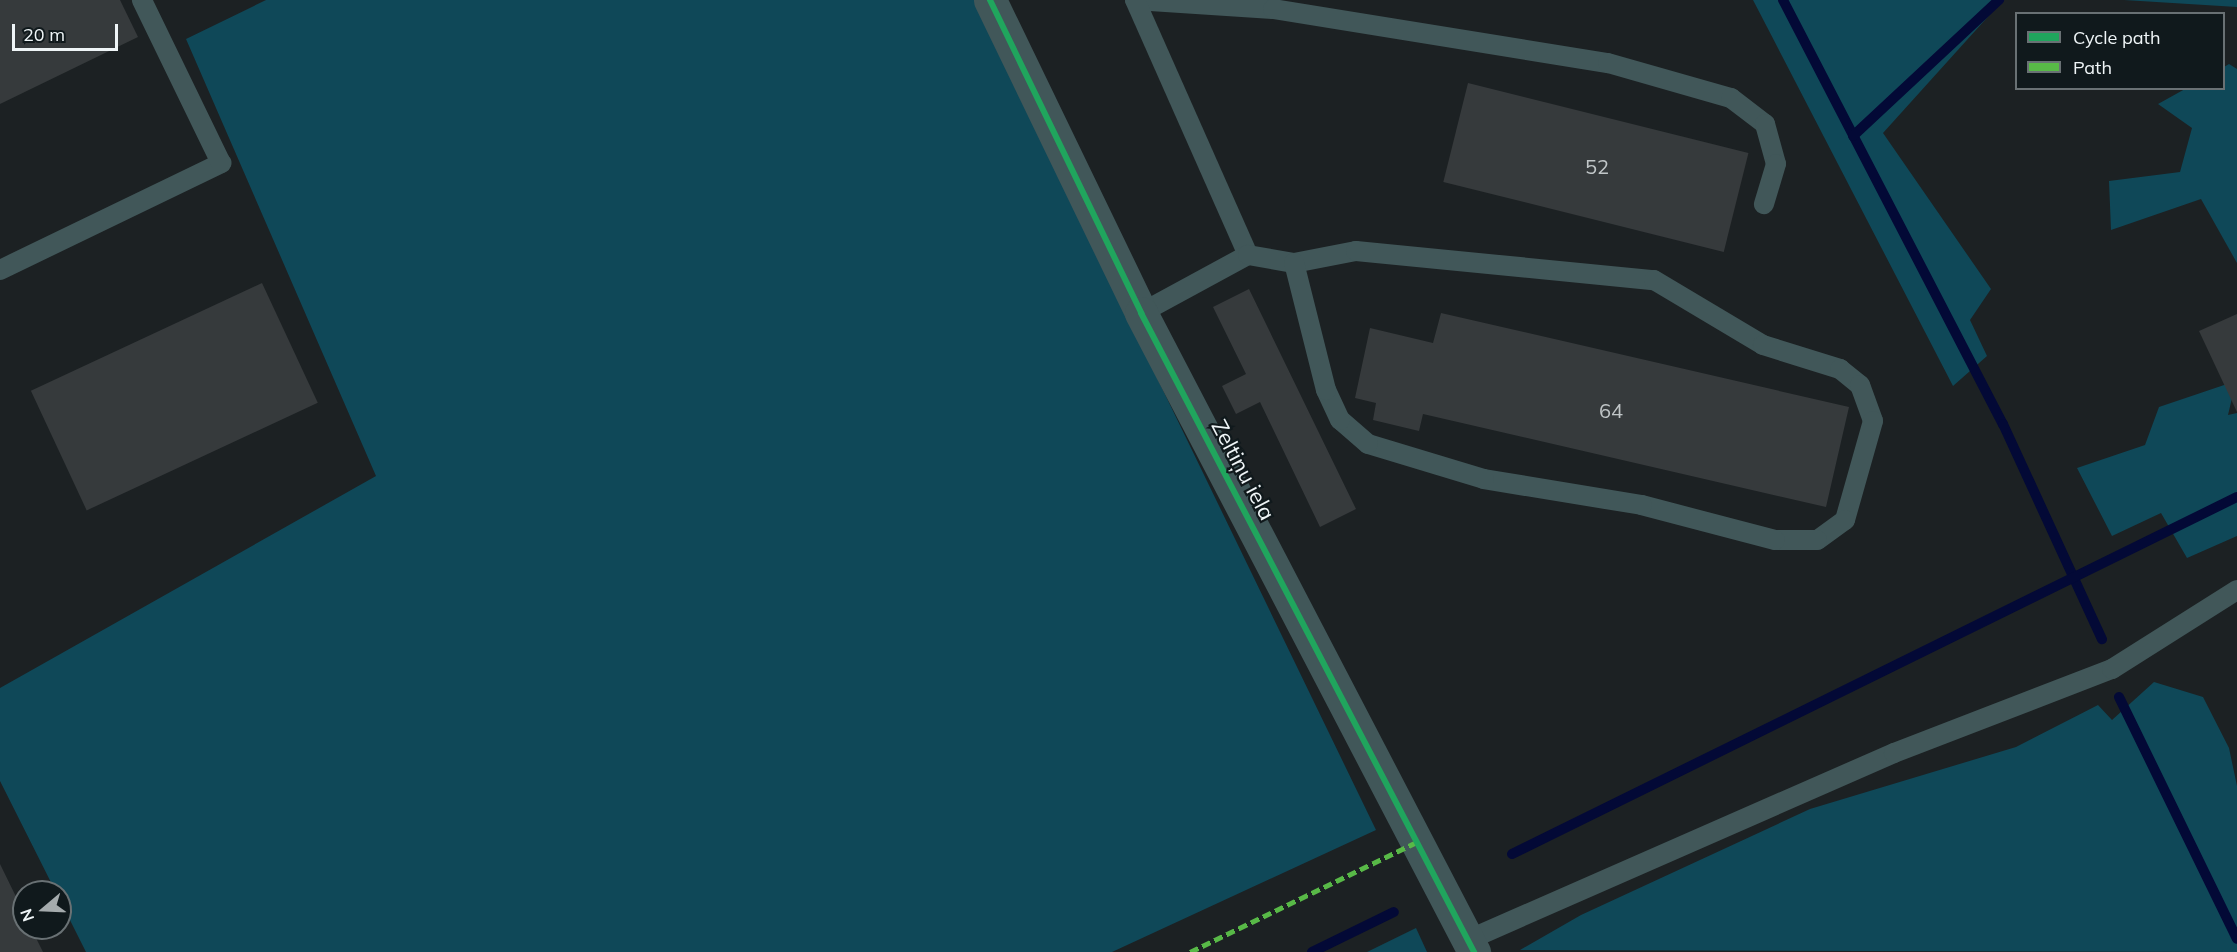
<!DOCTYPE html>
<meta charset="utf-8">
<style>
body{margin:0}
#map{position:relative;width:2237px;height:952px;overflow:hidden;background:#1c2123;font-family:Mulish,sans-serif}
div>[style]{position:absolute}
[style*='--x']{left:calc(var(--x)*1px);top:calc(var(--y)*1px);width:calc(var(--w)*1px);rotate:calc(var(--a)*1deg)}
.green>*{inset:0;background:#0f4858}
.stream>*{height:10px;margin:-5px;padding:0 5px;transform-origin:5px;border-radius:5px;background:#030936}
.building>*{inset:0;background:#363a3c;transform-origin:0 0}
.service>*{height:20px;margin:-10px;padding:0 10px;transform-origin:10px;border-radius:10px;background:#415759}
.minor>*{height:33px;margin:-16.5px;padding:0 16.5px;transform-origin:16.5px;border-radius:16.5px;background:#415759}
.quiet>*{height:4.5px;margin-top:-2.25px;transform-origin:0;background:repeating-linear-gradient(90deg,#58b947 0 9px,transparent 0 13.5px)}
.cycleway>*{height:6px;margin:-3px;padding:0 3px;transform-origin:3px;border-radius:3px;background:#20a55d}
span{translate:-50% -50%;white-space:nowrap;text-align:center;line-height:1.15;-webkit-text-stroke:4.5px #10191c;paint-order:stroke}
.number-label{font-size:20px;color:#c1c6c8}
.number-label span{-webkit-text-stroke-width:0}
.street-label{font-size:22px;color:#eff5f7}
.legend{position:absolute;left:2015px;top:12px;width:210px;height:78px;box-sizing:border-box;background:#10191c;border:2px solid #697174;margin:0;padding:8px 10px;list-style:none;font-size:18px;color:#eff5f7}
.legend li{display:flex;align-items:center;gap:12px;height:30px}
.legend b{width:30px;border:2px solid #697174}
.north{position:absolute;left:12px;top:880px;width:60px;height:60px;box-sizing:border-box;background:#10191c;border:2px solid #697174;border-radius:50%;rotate:251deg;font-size:16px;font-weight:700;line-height:24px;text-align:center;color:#eff5f7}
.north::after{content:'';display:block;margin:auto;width:21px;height:27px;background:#a5abad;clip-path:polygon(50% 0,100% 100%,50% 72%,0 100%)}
.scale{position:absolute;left:12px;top:24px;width:106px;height:27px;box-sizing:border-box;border:3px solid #eff5f7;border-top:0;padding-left:8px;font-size:18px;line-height:21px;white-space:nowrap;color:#eff5f7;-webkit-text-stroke:4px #10191c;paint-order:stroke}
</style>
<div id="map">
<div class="green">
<div style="clip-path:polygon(266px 0,974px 0,1376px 830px,1112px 952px,86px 952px,0 781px,0 688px,376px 476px,186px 39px)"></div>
<div style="clip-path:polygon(1753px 0,2003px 0,1883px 133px,1991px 289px,1970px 320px,1987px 356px,1953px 386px)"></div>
<div style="clip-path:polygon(2124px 0,2237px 0,2237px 7px)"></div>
<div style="clip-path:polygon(2229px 64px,2237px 69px,2237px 263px,2201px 199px,2111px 230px,2109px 181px,2180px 172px,2192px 128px,2158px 104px,2185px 89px,2224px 88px,2224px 67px)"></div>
<div style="clip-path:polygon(2236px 381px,2228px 415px,2237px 413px,2237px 536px,2187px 558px,2161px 513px,2112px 536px,2077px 468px,2145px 445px,2159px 407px)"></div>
<div style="clip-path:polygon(2154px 682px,2203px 697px,2229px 748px,2237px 786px,2237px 952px,1520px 950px,1581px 915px,1810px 809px,2016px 747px,2098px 705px,2112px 720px)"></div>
<div style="clip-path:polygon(1416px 928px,1427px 952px,1367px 952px)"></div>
</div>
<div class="stream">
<div style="--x:1783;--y:0;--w:478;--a:62.6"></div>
<div style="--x:2003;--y:424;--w:237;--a:65.3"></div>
<div style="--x:1853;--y:136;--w:200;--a:-43"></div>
<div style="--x:2119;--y:697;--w:269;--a:64"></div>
<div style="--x:1512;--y:854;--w:808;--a:-26.22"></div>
<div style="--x:1312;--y:952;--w:91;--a:-26"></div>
</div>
<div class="building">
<div style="clip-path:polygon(0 0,120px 0,138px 37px,0 104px)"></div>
<div style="left:1468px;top:83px;width:289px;height:102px;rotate:14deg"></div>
<div style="left:262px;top:283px;width:132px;height:255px;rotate:65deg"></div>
<div style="clip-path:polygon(1249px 289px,1356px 509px,1320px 527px,1260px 402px,1236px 414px,1222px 386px,1246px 374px,1213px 307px)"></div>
<div style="clip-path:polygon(1441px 313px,1849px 407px,1826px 507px,1423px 414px,1419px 431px,1373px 420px,1376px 403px,1355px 398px,1370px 328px,1433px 343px)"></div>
<div style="clip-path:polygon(2237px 314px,2237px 412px,2199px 331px)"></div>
<div style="clip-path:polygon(0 864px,24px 913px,24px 928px,31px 928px,43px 952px,0 952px)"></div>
</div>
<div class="service">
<div style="--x:1135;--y:0;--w:138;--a:3.7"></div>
<div style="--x:1273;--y:9;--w:339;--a:9.2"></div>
<div style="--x:1608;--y:63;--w:128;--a:15.9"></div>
<div style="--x:1731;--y:98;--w:43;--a:37.4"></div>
<div style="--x:1765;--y:124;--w:41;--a:74.6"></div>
<div style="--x:1776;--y:164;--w:42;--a:106.7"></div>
<div style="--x:1135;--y:0;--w:279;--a:66.1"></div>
<div style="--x:0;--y:270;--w:246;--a:-25.8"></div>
<div style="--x:221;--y:163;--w:181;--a:-115.9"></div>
<div style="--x:1141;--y:313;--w:122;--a:-28.5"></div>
<div style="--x:1248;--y:255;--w:47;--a:9.9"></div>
<div style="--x:1294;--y:263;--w:63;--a:-11"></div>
<div style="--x:1356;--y:251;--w:299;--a:5.6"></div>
<div style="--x:1654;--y:280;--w:127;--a:30.8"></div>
<div style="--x:1763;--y:345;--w:81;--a:17.3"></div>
<div style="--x:1840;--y:369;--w:26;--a:39"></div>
<div style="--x:1860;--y:385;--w:38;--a:70"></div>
<div style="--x:1873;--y:421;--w:103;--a:105.8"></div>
<div style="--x:1845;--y:520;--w:34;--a:144"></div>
<div style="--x:1817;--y:540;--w:42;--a:180"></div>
<div style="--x:1775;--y:540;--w:138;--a:-165.3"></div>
<div style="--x:1642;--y:505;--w:160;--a:-170.7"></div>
<div style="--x:1484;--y:479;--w:121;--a:-163.2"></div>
<div style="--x:1368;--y:444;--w:37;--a:-139"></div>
<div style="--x:1340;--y:420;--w:33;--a:-115"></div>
<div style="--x:1326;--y:390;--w:131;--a:-104.1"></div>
<div style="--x:1468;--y:940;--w:465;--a:-23.7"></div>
<div style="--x:1894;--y:753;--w:234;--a:-21.1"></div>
<div style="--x:2112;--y:669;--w:148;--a:-32.3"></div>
</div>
<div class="minor">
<div style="--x:990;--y:0;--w:348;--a:64.2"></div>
<div style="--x:1141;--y:313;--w:721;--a:62.47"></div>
</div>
<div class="quiet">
<div style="--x:1190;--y:952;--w:252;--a:-25.9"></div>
</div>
<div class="cycleway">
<div style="--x:990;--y:0;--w:348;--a:64.2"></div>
<div style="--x:1141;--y:313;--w:721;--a:62.47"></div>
</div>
<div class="number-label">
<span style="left:1597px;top:166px">52</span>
<span style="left:1611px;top:410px">64</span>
</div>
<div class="street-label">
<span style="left:1243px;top:470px;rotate:62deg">Zeltiņu iela</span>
</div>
<ul class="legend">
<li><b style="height:8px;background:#20a55d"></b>Cycle path</li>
<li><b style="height:8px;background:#58b947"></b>Path</li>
</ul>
<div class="north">N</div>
<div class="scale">20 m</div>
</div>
